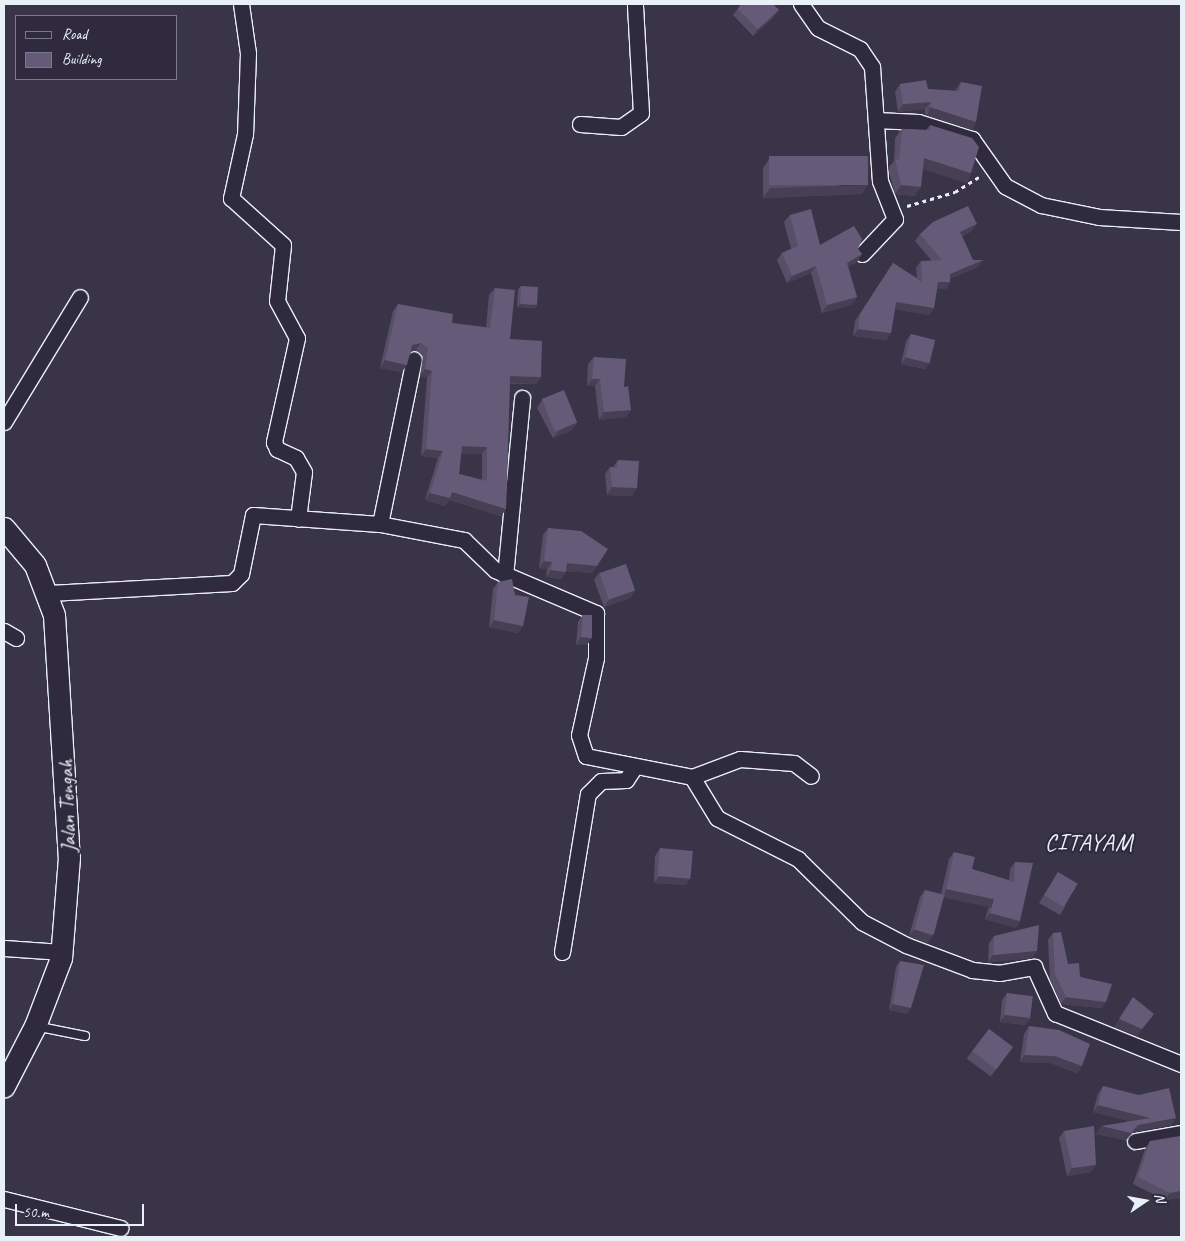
<!DOCTYPE html>
<style>
body{margin:0}
#map{position:relative;width:1185px;height:1241px;overflow:hidden;background:#3a3449;font-family:Caveat,sans-serif}
div>[style]{position:absolute}
[style*='--x']{left:calc(var(--x)*1px);top:calc(var(--y)*1px);width:calc(var(--w)*1px);rotate:calc(var(--a)*1deg)}
.path>*{height:3px;margin-top:-1.5px;transform-origin:0;background:repeating-linear-gradient(90deg,#e8f1f8 0 4px,transparent 0 8px)}
.roads{filter:drop-shadow(1px 0 #e8f1f8) drop-shadow(-1px 0 #e8f1f8) drop-shadow(0 1px #e8f1f8) drop-shadow(0 -1px #e8f1f8)}
.lane>*{height:8px;margin:-4px;padding:0 4px;transform-origin:4px;border-radius:4px;background:#2f2a3d}
.street>*{height:15px;margin:-7.5px;padding:0 7.5px;transform-origin:7.5px;border-radius:7.5px;background:#2f2a3d}
.secondary>*{height:21px;margin:-10.5px;padding:0 10.5px;transform-origin:10.5px;border-radius:10.5px;background:#2f2a3d}
.wall>*{inset:0;background:#574e67;transform-origin:0 0}
.shaded-wall>*{inset:0;background:#474054;transform-origin:0 0}
.building>*{inset:0;background:#655b78;transform-origin:0 0}
span{translate:-50% -50%;white-space:nowrap;text-align:center;line-height:1.15;-webkit-text-stroke:4.5px #2f2a3d;paint-order:stroke}
.street-label{font-size:21px;color:#e8f1f8}
.quarter-label{font-size:24px;color:#e8f1f8;letter-spacing:1px}
.frame{position:absolute;inset:0;border:5px solid #e8f1f8;pointer-events:none}
.legend{position:absolute;left:15px;top:15px;width:162px;height:65px;box-sizing:border-box;background:#2f2a3d;border:1px solid #797a88;margin:0;padding:6px 9px;list-style:none;font-size:15px;color:#e8f1f8}
.legend li{display:flex;align-items:center;gap:10px;height:25px}
.legend b{width:25px;border:1px solid #797a88}
.north{position:absolute;left:1120px;top:1176px;width:50px;height:50px;-webkit-text-stroke:4px #2f2a3d;paint-order:stroke;rotate:78deg;font-size:14px;font-weight:700;line-height:20px;text-align:center;color:#e8f1f8}
.north::after{content:'';display:block;margin:auto;width:18px;height:22px;background:#e8f1f8;clip-path:polygon(50% 0,100% 100%,50% 72%,0 100%)}
.scale{position:absolute;left:15px;top:1204px;width:129px;height:22px;box-sizing:border-box;border:2px solid #e8f1f8;border-top:0;padding-left:6px;font-size:15px;line-height:18px;white-space:nowrap;color:#e8f1f8;-webkit-text-stroke:4px #2f2a3d;paint-order:stroke}
</style>
<div id="map">
<div class="path">
<div style="--x:907;--y:206;--w:50;--a:-16.3"></div>
<div style="--x:955;--y:192;--w:31;--a:-32"></div>
</div>
<div class="roads">
<div class="lane">
<div style="--x:35;--y:1026;--w:51;--a:11.3"></div>
</div>
<div class="street">
<div style="--x:241;--y:4;--w:49;--a:81.9"></div>
<div style="--x:248;--y:53;--w:81;--a:92.1"></div>
<div style="--x:245;--y:134;--w:66;--a:102.3"></div>
<div style="--x:231;--y:198;--w:70;--a:42.1"></div>
<div style="--x:283;--y:245;--w:56;--a:96.1"></div>
<div style="--x:277;--y:301;--w:42;--a:61.6"></div>
<div style="--x:297;--y:338;--w:107;--a:102.5"></div>
<div style="--x:274;--y:442;--w:8;--a:67"></div>
<div style="--x:277;--y:449;--w:21;--a:25"></div>
<div style="--x:296;--y:458;--w:16;--a:60"></div>
<div style="--x:304;--y:472;--w:47;--a:97.3"></div>
<div style="--x:801;--y:4;--w:29;--a:55"></div>
<div style="--x:818;--y:28;--w:47;--a:26.6"></div>
<div style="--x:860;--y:49;--w:22;--a:56"></div>
<div style="--x:872;--y:67;--w:114;--a:86"></div>
<div style="--x:880;--y:181;--w:41;--a:68.5"></div>
<div style="--x:895;--y:219;--w:48;--a:133.3"></div>
<div style="--x:876;--y:120;--w:42;--a:2.7"></div>
<div style="--x:918;--y:122;--w:57;--a:17.5"></div>
<div style="--x:972;--y:139;--w:57;--a:54.9"></div>
<div style="--x:1005;--y:186;--w:41;--a:27.8"></div>
<div style="--x:1041;--y:205;--w:59;--a:11.7"></div>
<div style="--x:1099;--y:217;--w:82;--a:3.5"></div>
<div style="--x:580;--y:124;--w:41;--a:4.2"></div>
<div style="--x:621;--y:127;--w:24;--a:-35"></div>
<div style="--x:641;--y:113;--w:109;--a:-93.2"></div>
<div style="--x:4;--y:422;--w:146;--a:-58.7"></div>
<div style="--x:380;--y:524;--w:168;--a:-78.4"></div>
<div style="--x:505;--y:576;--w:179;--a:-84.5"></div>
<div style="--x:49;--y:593;--w:183;--a:-3.1"></div>
<div style="--x:232;--y:583;--w:13;--a:-45"></div>
<div style="--x:241;--y:574;--w:60;--a:-78.5"></div>
<div style="--x:253;--y:515;--w:127;--a:4.1"></div>
<div style="--x:380;--y:524;--w:86;--a:10.8"></div>
<div style="--x:464;--y:540;--w:43;--a:44.1"></div>
<div style="--x:495;--y:570;--w:110;--a:23.1"></div>
<div style="--x:596;--y:613;--w:45;--a:90"></div>
<div style="--x:596;--y:658;--w:79;--a:102.4"></div>
<div style="--x:579;--y:735;--w:22;--a:72"></div>
<div style="--x:586;--y:756;--w:108;--a:11.2"></div>
<div style="--x:692;--y:777;--w:48;--a:58.6"></div>
<div style="--x:717;--y:818;--w:91;--a:26.8"></div>
<div style="--x:798;--y:859;--w:90;--a:44.5"></div>
<div style="--x:862;--y:922;--w:50;--a:27.6"></div>
<div style="--x:906;--y:945;--w:71;--a:20.7"></div>
<div style="--x:972;--y:970;--w:27;--a:6"></div>
<div style="--x:999;--y:973;--w:36;--a:-10"></div>
<div style="--x:1034;--y:967;--w:51;--a:65.5"></div>
<div style="--x:1055;--y:1013;--w:136;--a:22"></div>
<div style="--x:4;--y:631;--w:14;--a:30"></div>
<div style="--x:692;--y:777;--w:51;--a:-20.6"></div>
<div style="--x:740;--y:759;--w:54;--a:4.2"></div>
<div style="--x:794;--y:763;--w:21;--a:37"></div>
<div style="--x:4;--y:948;--w:58;--a:3.9"></div>
<div style="--x:562;--y:952;--w:160;--a:-80.7"></div>
<div style="--x:588;--y:794;--w:18;--a:-45"></div>
<div style="--x:601;--y:781;--w:25;--a:-2"></div>
<div style="--x:626;--y:780;--w:14;--a:-56"></div>
<div style="--x:1135;--y:1141;--w:47;--a:-9.9"></div>
<div style="--x:4;--y:1199;--w:120;--a:14"></div>
</div>
<div class="secondary">
<div style="--x:4;--y:528;--w:48;--a:50"></div>
<div style="--x:35;--y:565;--w:53;--a:69.2"></div>
<div style="--x:54;--y:615;--w:242;--a:86.5"></div>
<div style="--x:69;--y:857;--w:101;--a:94.5"></div>
<div style="--x:61;--y:958;--w:73;--a:110.9"></div>
<div style="--x:35;--y:1026;--w:68;--a:117.3"></div>
</div>
</div>
<div class="wall">
<div style="clip-path:polygon(741px 4px,774px 17px,753px 36px,733px 15px)"></div>
<div style="clip-path:polygon(961px 82px,971px 129px,925px 114px,925px 109px,898px 112px,895px 92px,900px 84px,928px 89px,955px 91px)"></div>
<div style="clip-path:polygon(930px 125px,971px 173px,965px 182px,923px 169px,915px 196px,895px 194px,888px 168px,894px 161px,895px 138px,902px 129px,926px 130px)"></div>
<div style="clip-path:polygon(769px 159px,862px 194px,763px 198px,763px 168px)"></div>
<div style="clip-path:polygon(790px 215px,820px 245px,858px 249px,862px 254px,857px 262px,848px 267px,857px 297px,851px 305px,822px 313px,811px 273px,787px 283px,777px 260px,782px 253px,791px 249px,784px 222px)"></div>
<div style="clip-path:polygon(972px 231px,962px 236px,973px 260px,983px 260px,978px 267px,950px 279px,950px 282px,946px 289px,937px 289px,934px 308px,929px 315px,895px 309px,891px 333px,886px 340px,853px 336px,855px 321px,893px 263px,917px 278px,916px 268px,921px 261px,932px 261px,915px 241px,920px 234px)"></div>
<div style="clip-path:polygon(521px 286px,537px 305px,535px 308px,517px 307px,518px 289px)"></div>
<div style="clip-path:polygon(evenodd,495px 288px,510px 339px,541px 377px,536px 384px,510px 384px,506px 509px,501px 516px,449px 500px,445px 506px,425px 500px,438px 458px,421px 456px,427px 378px,420px 376px,423px 356px,416px 350px,411px 352px,402px 372px,380px 368px,393px 311px,398px 304px,452px 323px,486px 327px,489px 295px,495px 288px,461px 454px,482px 454px,482px 480px,459px 474px,461px 454px)"></div>
<div style="clip-path:polygon(911px 334px,930px 362px,925px 369px,901px 364px,906px 341px)"></div>
<div style="clip-path:polygon(594px 357px,624px 387px,631px 410px,626px 417px,599px 420px,595px 386px,587px 386px,588px 364px)"></div>
<div style="clip-path:polygon(542px 400px,577px 422px,572px 430px,553px 438px,537px 408px)"></div>
<div style="clip-path:polygon(618px 460px,632px 496px,607px 495px,605px 474px,610px 467px,613px 467px)"></div>
<div style="clip-path:polygon(548px 528px,592px 573px,566px 571px,561px 579px,546px 577px,547px 569px,539px 568px,543px 535px)"></div>
<div style="clip-path:polygon(599px 573px,635px 590px,630px 598px,604px 607px,594px 580px)"></div>
<div style="clip-path:polygon(498px 582px,523px 626px,518px 633px,489px 627px,493px 589px)"></div>
<div style="clip-path:polygon(583px 615px,587px 645px,576px 645px,578px 622px)"></div>
<div style="clip-path:polygon(660px 848px,686px 885px,654px 883px,655px 856px)"></div>
<div style="clip-path:polygon(954px 852px,972px 869px,1009px 880px,1010px 869px,1015px 862px,1020px 921px,1016px 928px,985px 919px,989px 906px,943px 896px,932px 936px,927px 943px,909px 936px,920px 897px,925px 890px,941px 894px,949px 859px)"></div>
<div style="clip-path:polygon(1058px 872px,1065px 907px,1060px 915px,1039px 903px)"></div>
<div style="clip-path:polygon(1053px 933px,1068px 964px,1106px 1002px,1101px 1008px,1061px 1004px,1050px 980px,1048px 940px)"></div>
<div style="clip-path:polygon(994px 936px,1032px 958px,988px 962px,989px 943px)"></div>
<div style="clip-path:polygon(900px 961px,911px 1008px,907px 1014px,889px 1010px,896px 967px)"></div>
<div style="clip-path:polygon(1007px 993px,1031px 1018px,1025px 1025px,1000px 1022px,1002px 1000px)"></div>
<div style="clip-path:polygon(1029px 1026px,1082px 1066px,1077px 1073px,1050px 1063px,1020px 1062px,1024px 1034px)"></div>
<div style="left:989px;top:1029px;width:30px;height:37px;rotate:37deg"></div>
<div style="clip-path:polygon(1103px 1086px,1176px 1118px,1171px 1125px,1133px 1132px,1126px 1140px,1096px 1134px,1129px 1121px,1093px 1112px,1098px 1094px)"></div>
<div style="clip-path:polygon(1064px 1131px,1091px 1172px,1067px 1176px,1059px 1138px)"></div>
<div style="clip-path:polygon(1150px 1141px,1181px 1198px,1165px 1200px,1133px 1184px,1145px 1149px)"></div>
</div>
<div class="shaded-wall">
<div style="clip-path:polygon(779px 10px,774px 17px,753px 36px,758px 29px)"></div>
<div style="clip-path:polygon(931px 102px,925px 109px,898px 112px,903px 104px)"></div>
<div style="left:930px;top:107px;width:48px;height:9px;rotate:18deg"></div>
<div style="left:924px;top:158px;width:49px;height:11px;rotate:18deg"></div>
<div style="clip-path:polygon(868px 185px,862px 194px,763px 198px,770px 188px)"></div>
<div style="clip-path:polygon(901px 185px,921px 187px,915px 196px,895px 194px)"></div>
<div style="clip-path:polygon(977px 224px,972px 231px,955px 239px,960px 232px)"></div>
<div style="clip-path:polygon(862px 254px,857px 262px,842px 270px,847px 263px)"></div>
<div style="clip-path:polygon(983px 260px,978px 267px,945px 281px,950px 274px)"></div>
<div style="clip-path:polygon(816px 266px,811px 273px,787px 283px,792px 276px)"></div>
<div style="clip-path:polygon(938px 282px,950px 282px,946px 289px,933px 289px)"></div>
<div style="clip-path:polygon(857px 297px,851px 305px,822px 313px,827px 305px)"></div>
<div style="clip-path:polygon(896px 302px,934px 308px,929px 315px,891px 309px)"></div>
<div style="clip-path:polygon(520px 304px,537px 305px,535px 308px,517px 307px)"></div>
<div style="clip-path:polygon(858px 329px,891px 333px,886px 340px,853px 336px)"></div>
<div style="clip-path:polygon(421px 343px,416px 350px,407px 352px,412px 345px)"></div>
<div style="clip-path:polygon(906px 357px,930px 362px,925px 369px,901px 364px)"></div>
<div style="clip-path:polygon(385px 360px,407px 365px,402px 372px,380px 368px)"></div>
<div style="clip-path:polygon(425px 369px,432px 371px,427px 378px,420px 376px)"></div>
<div style="clip-path:polygon(510px 376px,541px 377px,536px 384px,505px 383px)"></div>
<div style="clip-path:polygon(592px 379px,600px 379px,595px 386px,587px 386px)"></div>
<div style="clip-path:polygon(631px 410px,626px 417px,599px 420px,604px 412px)"></div>
<div style="clip-path:polygon(577px 422px,572px 430px,553px 438px,558px 431px)"></div>
<div style="clip-path:polygon(462px 446px,487px 447px,482px 454px,457px 454px)"></div>
<div style="clip-path:polygon(426px 449px,443px 451px,438px 458px,421px 456px)"></div>
<div style="clip-path:polygon(612px 487px,637px 488px,632px 496px,607px 495px)"></div>
<div style="clip-path:polygon(452px 492px,506px 509px,501px 516px,449px 500px,445px 506px,425px 500px,430px 493px)"></div>
<div style="clip-path:polygon(544px 561px,552px 562px,547px 569px,539px 568px)"></div>
<div style="clip-path:polygon(567px 563px,597px 566px,592px 573px,562px 571px)"></div>
<div style="clip-path:polygon(551px 570px,566px 572px,561px 579px,546px 577px)"></div>
<div style="clip-path:polygon(635px 590px,630px 598px,604px 607px,609px 600px)"></div>
<div style="clip-path:polygon(494px 620px,523px 626px,518px 633px,489px 627px)"></div>
<div style="clip-path:polygon(581px 637px,592px 638px,587px 645px,576px 645px)"></div>
<div style="clip-path:polygon(659px 876px,691px 878px,686px 885px,654px 883px)"></div>
<div style="left:946px;top:889px;width:49px;height:9px;rotate:12deg"></div>
<div style="clip-path:polygon(990px 913px,1020px 921px,1016px 928px,985px 919px)"></div>
<div style="clip-path:polygon(914px 929px,932px 936px,927px 943px,909px 936px)"></div>
<div style="clip-path:polygon(1037px 951px,1032px 958px,988px 962px,993px 955px)"></div>
<div style="clip-path:polygon(1066px 997px,1106px 1002px,1101px 1008px,1061px 1004px)"></div>
<div style="clip-path:polygon(893px 1004px,911px 1008px,907px 1014px,889px 1010px)"></div>
<div style="clip-path:polygon(1154px 1014px,1137px 1036px,1114px 1027px,1119px 1019px)"></div>
<div style="clip-path:polygon(1005px 1015px,1031px 1018px,1025px 1025px,1000px 1022px)"></div>
<div style="clip-path:polygon(1025px 1055px,1055px 1056px,1082px 1066px,1077px 1073px,1050px 1063px,1020px 1062px)"></div>
<div style="clip-path:polygon(1098px 1105px,1176px 1118px,1171px 1125px,1133px 1132px,1126px 1140px,1096px 1134px,1101px 1126px,1141px 1124px,1093px 1112px)"></div>
<div style="clip-path:polygon(1096px 1165px,1091px 1172px,1067px 1176px,1072px 1168px)"></div>
<div style="clip-path:polygon(1181px 1191px,1181px 1198px,1165px 1200px,1170px 1193px)"></div>
</div>
<div class="building">
<div style="clip-path:polygon(741px 4px,773px 4px,779px 10px,758px 29px,738px 9px)"></div>
<div style="clip-path:polygon(926px 80px,928px 89px,959px 91px,961px 82px,982px 86px,976px 122px,930px 107px,931px 102px,903px 104px,900px 84px)"></div>
<div style="clip-path:polygon(930px 125px,972px 138px,979px 147px,971px 173px,924px 158px,921px 187px,901px 185px,895px 159px,899px 160px,902px 129px,930px 130px)"></div>
<div style="left:868px;top:156px;width:29px;height:99px;rotate:90deg"></div>
<div style="clip-path:polygon(968px 206px,977px 224px,960px 232px,973px 260px,983px 260px,950px 274px,950px 282px,938px 282px,934px 308px,896px 302px,891px 333px,858px 329px,860px 314px,893px 263px,922px 282px,921px 261px,942px 260px,920px 234px,933px 222px)"></div>
<div style="clip-path:polygon(811px 209px,820px 245px,854px 226px,862px 239px,858px 249px,862px 254px,847px 263px,857px 297px,827px 305px,816px 266px,792px 276px,782px 253px,798px 246px,790px 215px)"></div>
<div style="left:521px;top:286px;width:17px;height:18px;rotate:3deg"></div>
<div style="clip-path:polygon(evenodd,495px 288px,515px 290px,510px 339px,542px 341px,541px 377px,510px 376px,506px 509px,452px 492px,450px 498px,430px 493px,443px 451px,426px 449px,432px 371px,425px 369px,428px 348px,421px 343px,412px 345px,407px 365px,385px 360px,398px 304px,453px 314px,452px 323px,490px 328px,495px 288px,462px 446px,487px 447px,487px 481px,459px 474px,462px 446px)"></div>
<div style="left:911px;top:334px;width:25px;height:24px;rotate:14deg"></div>
<div style="clip-path:polygon(594px 357px,626px 359px,624px 387px,628px 386px,631px 410px,604px 412px,600px 379px,592px 379px)"></div>
<div style="left:564px;top:390px;width:35px;height:24px;rotate:68deg"></div>
<div style="clip-path:polygon(618px 460px,639px 461px,637px 488px,612px 487px,610px 467px,617px 468px)"></div>
<div style="clip-path:polygon(548px 528px,581px 531px,608px 549px,597px 566px,567px 563px,566px 572px,551px 570px,552px 562px,544px 561px)"></div>
<div style="left:626px;top:564px;width:28px;height:28px;rotate:71deg"></div>
<div style="clip-path:polygon(512px 579px,515px 595px,529px 597px,523px 626px,494px 620px,498px 582px)"></div>
<div style="clip-path:polygon(583px 615px,592px 615px,592px 638px,581px 637px)"></div>
<div style="left:660px;top:848px;width:33px;height:28px;rotate:5deg"></div>
<div style="clip-path:polygon(954px 852px,975px 857px,972px 869px,1014px 882px,1015px 862px,1033px 863px,1020px 921px,990px 913px,994px 899px,946px 889px)"></div>
<div style="left:1058px;top:872px;width:23px;height:27px;rotate:31deg"></div>
<div style="left:925px;top:890px;width:20px;height:41px;rotate:15deg"></div>
<div style="clip-path:polygon(1039px 925px,1037px 951px,993px 955px,994px 936px)"></div>
<div style="clip-path:polygon(1061px 932px,1068px 964px,1079px 963px,1080px 977px,1112px 984px,1106px 1002px,1066px 997px,1055px 974px,1053px 933px)"></div>
<div style="clip-path:polygon(900px 961px,924px 965px,911px 1008px,893px 1004px)"></div>
<div style="left:1007px;top:993px;width:26px;height:22px;rotate:7deg"></div>
<div style="clip-path:polygon(1133px 997px,1154px 1014px,1142px 1029px,1119px 1019px)"></div>
<div style="clip-path:polygon(1029px 1026px,1059px 1030px,1090px 1044px,1082px 1066px,1055px 1056px,1025px 1055px)"></div>
<div style="left:989px;top:1029px;width:30px;height:28px;rotate:37deg"></div>
<div style="clip-path:polygon(1103px 1086px,1139px 1095px,1169px 1088px,1176px 1118px,1138px 1125px,1131px 1133px,1101px 1126px,1150px 1118px,1098px 1105px)"></div>
<div style="clip-path:polygon(1094px 1126px,1096px 1165px,1072px 1168px,1064px 1131px)"></div>
<div style="clip-path:polygon(1180px 1136px,1181px 1141px,1181px 1191px,1170px 1193px,1138px 1177px,1150px 1141px)"></div>
</div>
<div class="street-label">
<span style="left:67px;top:806px;rotate:-92deg">Jalan Tengah</span>
</div>
<div class="quarter-label">
<span style="left:1089px;top:843px">CITAYAM</span>
</div>
<div class="frame"></div>
<ul class="legend">
<li><b style="height:6px;background:#2f2a3d"></b>Road</li>
<li><b style="height:14px;background:#655b78"></b>Building</li>
</ul>
<div class="north">N</div>
<div class="scale">50 m</div>
</div>
